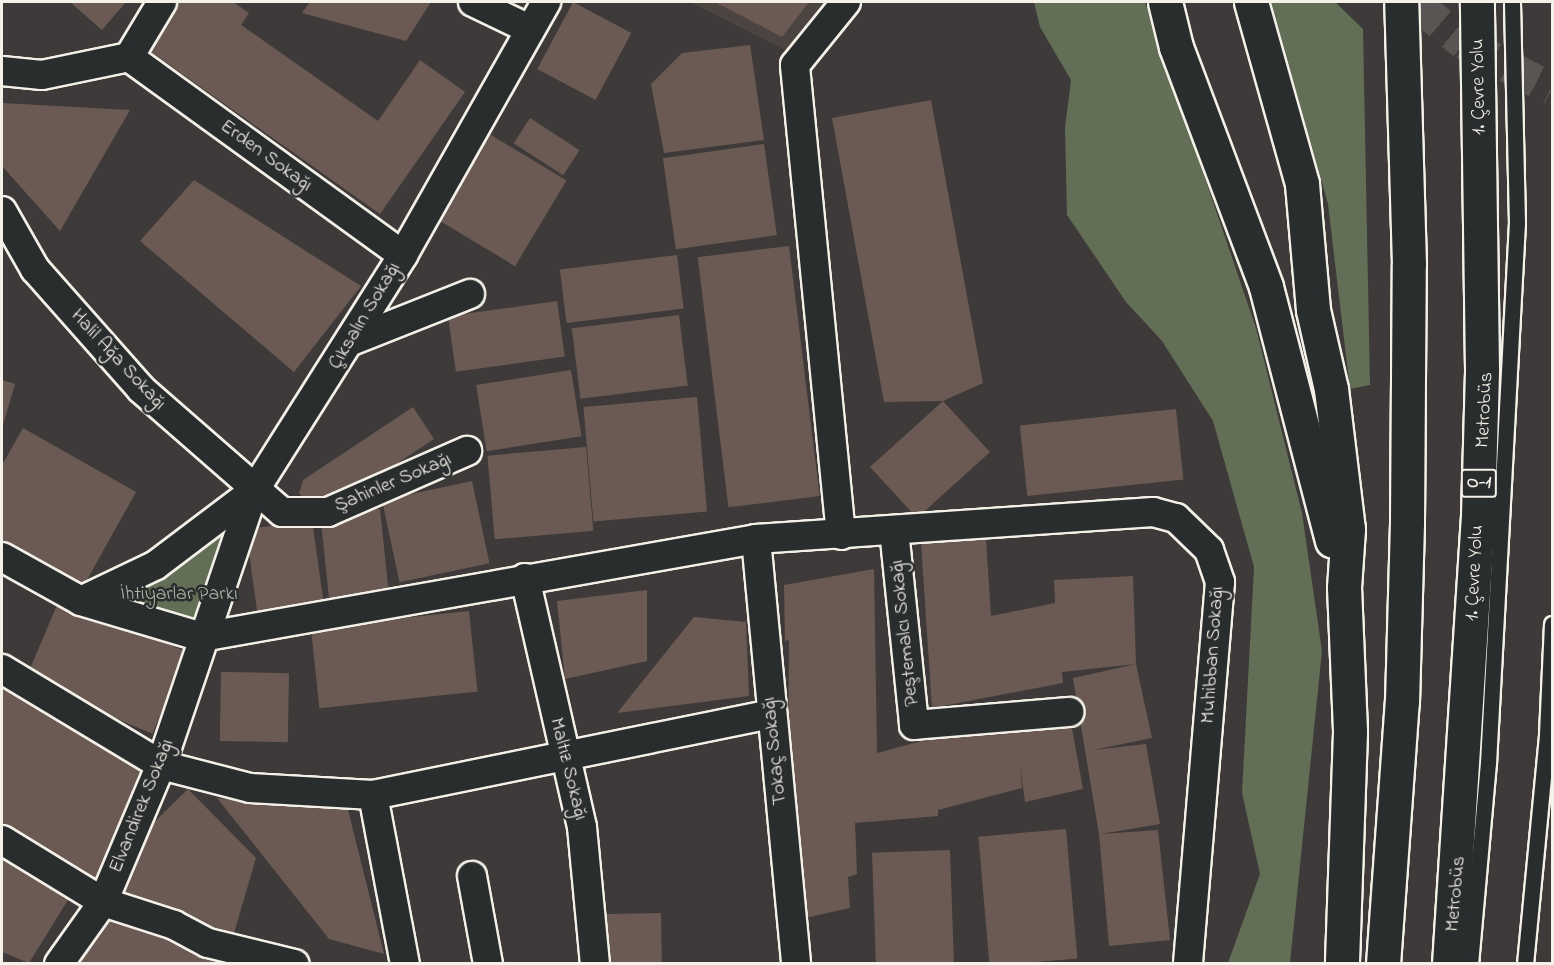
<!DOCTYPE html>
<meta charset="utf-8">
<style>
body{margin:0}
#map{position:relative;width:1554px;height:965px;overflow:hidden;background:#3e3a39;font-family:"Indie Flower",sans-serif}
div>[style]{position:absolute}
[style*='--x']{left:calc(var(--x)*1px);top:calc(var(--y)*1px);width:calc(var(--w)*1px);rotate:calc(var(--a)*1deg)}
.built>*{inset:0;background:#4c4441}
.green>*{inset:0;background:#626e55}
.building>*{inset:0;background:#6b5a54;transform-origin:0 0}
.highway-tunnel>*{height:33px;margin-top:-16.5px;transform-origin:0;background:repeating-linear-gradient(90deg,#595553 0 33px,transparent 0 49px)}
.roads{filter:drop-shadow(2px 0 #f4f1e8) drop-shadow(-2px 0 #f4f1e8) drop-shadow(0 2px #f4f1e8) drop-shadow(0 -2px #f4f1e8)}
.lane>*{height:15px;margin:-7.5px;padding:0 7.5px;transform-origin:7.5px;border-radius:7.5px;background:#2a2d2e}
.street>*{height:28px;margin:-14px;padding:0 14px;transform-origin:14px;border-radius:14px;background:#2a2d2e}
.highway>*{height:33px;margin:-16.5px;padding:0 16.5px;transform-origin:16.5px;border-radius:16.5px;background:#2a2d2e}
span{translate:-50% -50%;white-space:nowrap;text-align:center;line-height:1.15;-webkit-text-stroke:5px #2a2d2e;paint-order:stroke}
.shield-label span{padding:2px 4px;background:#2a2d2e;border:2px solid;border-radius:4px;-webkit-text-stroke-width:0}
.shield-label{font-size:18px;color:#f4f1e8;font-weight:700}
.street-label{font-size:20px;color:#f4f1e8}
.park-label{font-size:20px;color:#b2b6a6}
.frame{position:absolute;inset:0;border:3px solid #f4f1e8;pointer-events:none}
</style>
<div id="map">
<div class="built">
<div style="clip-path:polygon(690px 2px,846px 2px,801px 58px)"></div>
</div>
<div class="green">
<div style="clip-path:polygon(1034px 2px,1145px 2px,1256px 328px,1302px 513px,1322px 651px,1290px 963px,1228px 963px,1260px 874px,1242px 793px,1254px 567px,1213px 421px,1162px 341px,1126px 302px,1067px 215px,1065px 128px,1071px 80px,1040px 27px)"></div>
<div style="clip-path:polygon(1271px 2px,1335px 2px,1363px 29px,1370px 385px,1350px 389px,1328px 204px)"></div>
<div style="clip-path:polygon(254px 491px,202px 637px,81px 601px)"></div>
</div>
<div class="building">
<div style="clip-path:polygon(70px 2px,126px 2px,102px 30px)"></div>
<div style="clip-path:polygon(178px 2px,233px 2px,249px 13px,241px 25px,378px 121px,420px 60px,465px 92px,380px 214px,144px 47px)"></div>
<div style="clip-path:polygon(310px 2px,431px 2px,406px 41px,302px 13px)"></div>
<div style="left:573px;top:2px;width:66px;height:76px;rotate:28deg"></div>
<div style="clip-path:polygon(715px 2px,809px 2px,782px 37px)"></div>
<div style="clip-path:polygon(750px 45px,764px 140px,664px 153px,651px 84px,682px 53px)"></div>
<div style="clip-path:polygon(931px 100px,983px 383px,943px 401px,990px 452px,917px 518px,870px 467px,943px 401px,884px 402px,832px 118px)"></div>
<div style="clip-path:polygon(2px 103px,130px 110px,60px 231px,2px 166px)"></div>
<div style="left:530px;top:118px;width:59px;height:30px;rotate:33deg"></div>
<div style="left:486px;top:132px;width:94px;height:100px;rotate:31deg"></div>
<div style="left:764px;top:144px;width:92px;height:102px;rotate:82deg"></div>
<div style="clip-path:polygon(194px 180px,361px 286px,294px 372px,140px 241px)"></div>
<div style="left:789px;top:246px;width:252px;height:92px;rotate:83deg"></div>
<div style="left:677px;top:255px;width:54px;height:118px;rotate:83deg"></div>
<div style="left:557px;top:301px;width:56px;height:110px;rotate:82deg"></div>
<div style="left:679px;top:315px;width:71px;height:108px;rotate:83deg"></div>
<div style="left:571px;top:370px;width:67px;height:96px;rotate:81deg"></div>
<div style="clip-path:polygon(2px 380px,15px 384px,2px 428px)"></div>
<div style="left:697px;top:397px;width:115px;height:114px;rotate:85deg"></div>
<div style="clip-path:polygon(413px 407px,434px 439px,327px 510px,315px 510px,299px 493px,303px 480px)"></div>
<div style="left:1176px;top:409px;width:71px;height:157px;rotate:84deg"></div>
<div style="clip-path:polygon(23px 428px,136px 492px,83px 587px,2px 541px,2px 465px)"></div>
<div style="left:586px;top:447px;width:84px;height:99px;rotate:85deg"></div>
<div style="left:472px;top:481px;width:84px;height:92px;rotate:78deg"></div>
<div style="left:380px;top:509px;width:86px;height:60px;rotate:84deg"></div>
<div style="left:312px;top:520px;width:92px;height:67px;rotate:82deg"></div>
<div style="clip-path:polygon(985px 524px,991px 616px,1055px 603px,1054px 580px,1133px 576px,1136px 664px,1152px 738px,1093px 750px,1146px 744px,1160px 824px,1101px 834px,1158px 830px,1170px 940px,1109px 946px,1099px 834px,1073px 678px,1136px 664px,1062px 672px,1063px 683px,932px 708px,920px 528px)"></div>
<div style="clip-path:polygon(874px 569px,877px 753px,1015px 716px,1069px 712px,1083px 789px,1025px 802px,1020px 764px,1022px 788px,938px 810px,938px 816px,855px 823px,857px 874px,848px 877px,850px 908px,805px 918px,788px 765px,789px 640px,785px 641px,784px 585px)"></div>
<div style="clip-path:polygon(647px 590px,647px 661px,565px 679px,557px 601px)"></div>
<div style="left:60px;top:598px;width:138px;height:89px;rotate:23deg"></div>
<div style="left:469px;top:611px;width:81px;height:159px;rotate:84deg"></div>
<div style="clip-path:polygon(694px 617px,746px 622px,749px 696px,617px 713px)"></div>
<div style="left:221px;top:672px;width:68px;height:69px;rotate:1deg"></div>
<div style="clip-path:polygon(2px 682px,160px 767px,93px 884px,2px 831px)"></div>
<div style="clip-path:polygon(188px 789px,256px 858px,234px 933px,118px 899px,144px 832px)"></div>
<div style="clip-path:polygon(217px 798px,348px 810px,384px 954px,329px 939px)"></div>
<div style="left:1066px;top:829px;width:130px;height:88px;rotate:85deg"></div>
<div style="clip-path:polygon(2px 843px,76px 887px,29px 963px,2px 952px)"></div>
<div style="left:950px;top:850px;width:113px;height:78px;rotate:88deg"></div>
<div style="clip-path:polygon(115px 913px,226px 963px,74px 963px)"></div>
<div style="left:661px;top:913px;width:50px;height:65px;rotate:89deg"></div>
</div>
<div class="highway-tunnel">
<div style="--x:1415;--y:2;--w:64;--a:39.9"></div>
<div style="--x:1464;--y:43;--w:99;--a:27.6"></div>
</div>
<div class="roads">
<div class="lane">
<div style="--x:1470;--y:964;--w:202;--a:-84.9"></div>
<div style="--x:1488;--y:763;--w:541;--a:-86.93"></div>
<div style="--x:1517;--y:223;--w:221;--a:-91.3"></div>
<div style="--x:1525;--y:964;--w:231;--a:-84.5"></div>
<div style="--x:1547;--y:734;--w:110;--a:-87.4"></div>
</div>
<div class="street">
<div style="--x:473;--y:2;--w:62;--a:25.7"></div>
<div style="--x:129;--y:57;--w:338;--a:35.9"></div>
<div style="--x:129;--y:57;--w:64;--a:-59"></div>
<div style="--x:2;--y:71;--w:40;--a:5.7"></div>
<div style="--x:42;--y:75;--w:89;--a:-11.7"></div>
<div style="--x:2;--y:211;--w:67;--a:60.4"></div>
<div style="--x:35;--y:269;--w:160;--a:48.5"></div>
<div style="--x:141;--y:389;--w:187;--a:41.1"></div>
<div style="--x:282;--y:512;--w:46;--a:0"></div>
<div style="--x:328;--y:512;--w:152;--a:-23.7"></div>
<div style="--x:351;--y:341;--w:128;--a:-21.6"></div>
<div style="--x:894;--y:530;--w:196;--a:84.1"></div>
<div style="--x:914;--y:725;--w:156;--a:-4.8"></div>
<div style="--x:841;--y:535;--w:472;--a:-95.6"></div>
<div style="--x:795;--y:65;--w:81;--a:-51"></div>
<div style="--x:756;--y:539;--w:427;--a:84.6"></div>
<div style="--x:2;--y:557;--w:90;--a:29.1"></div>
<div style="--x:81;--y:601;--w:126;--a:16.6"></div>
<div style="--x:202;--y:637;--w:563;--a:-10.03"></div>
<div style="--x:756;--y:539;--w:398;--a:-3.9"></div>
<div style="--x:1153;--y:512;--w:24;--a:15"></div>
<div style="--x:1176;--y:518;--w:46;--a:44.1"></div>
<div style="--x:1209;--y:550;--w:34;--a:71"></div>
<div style="--x:1220;--y:582;--w:383;--a:94.8"></div>
<div style="--x:525;--y:578;--w:255;--a:77.1"></div>
<div style="--x:582;--y:827;--w:138;--a:84.6"></div>
<div style="--x:81;--y:601;--w:83;--a:-25.6"></div>
<div style="--x:156;--y:565;--w:123;--a:-37.1"></div>
<div style="--x:2;--y:669;--w:186;--a:31.1"></div>
<div style="--x:161;--y:765;--w:92;--a:14.5"></div>
<div style="--x:250;--y:788;--w:123;--a:3.3"></div>
<div style="--x:373;--y:795;--w:407;--a:-11.5"></div>
<div style="--x:373;--y:795;--w:172;--a:79.3"></div>
<div style="--x:2;--y:840;--w:119;--a:31.5"></div>
<div style="--x:103;--y:902;--w:75;--a:17.9"></div>
<div style="--x:174;--y:925;--w:38;--a:28"></div>
<div style="--x:208;--y:943;--w:89;--a:13.7"></div>
<div style="--x:472;--y:876;--w:89;--a:79.7"></div>
<div style="--x:59;--y:964;--w:76;--a:-54.6"></div>
<div style="--x:103;--y:902;--w:149;--a:-67.1"></div>
<div style="--x:161;--y:765;--w:289;--a:-71.3"></div>
<div style="--x:254;--y:491;--w:279;--a:-57.7"></div>
<div style="--x:403;--y:255;--w:291;--a:-60.5"></div>
</div>
<div class="highway">
<div style="--x:1165;--y:2;--w:46;--a:76.3"></div>
<div style="--x:1176;--y:47;--w:256;--a:69.4"></div>
<div style="--x:1266;--y:287;--w:262;--a:75.4"></div>
<div style="--x:1251;--y:2;--w:189;--a:74.3"></div>
<div style="--x:1302;--y:184;--w:126;--a:85"></div>
<div style="--x:1313;--y:310;--w:81;--a:77.2"></div>
<div style="--x:1331;--y:389;--w:141;--a:83.1"></div>
<div style="--x:1348;--y:529;--w:58;--a:93.9"></div>
<div style="--x:1344;--y:587;--w:145;--a:87.6"></div>
<div style="--x:1350;--y:732;--w:232;--a:92"></div>
<div style="--x:1383;--y:964;--w:263;--a:-85.9"></div>
<div style="--x:1402;--y:702;--w:180;--a:-88.4"></div>
<div style="--x:1407;--y:522;--w:258;--a:-89.6"></div>
<div style="--x:1409;--y:264;--w:262;--a:-91.7"></div>
<div style="--x:1449;--y:964;--w:450;--a:-86.3"></div>
<div style="--x:1478;--y:515;--w:146;--a:-88.4"></div>
<div style="--x:1482;--y:369;--w:367;--a:-90.8"></div>
</div>
</div>
<div class="shield-label">
<span style="left:1479px;top:483px">O-1</span>
</div>
<div class="street-label">
<span style="left:1479px;top:87px;rotate:-91deg">1. Çevre Yolu</span>
<span style="left:266px;top:156px;rotate:36deg">Erden Sokağı</span>
<span style="left:365px;top:316px;rotate:-59deg">Çıksalın Sokağı</span>
<span style="left:118px;top:360px;rotate:47deg">Halil Ağa Sokağı</span>
<span style="left:1485px;top:410px;rotate:-87deg">Metrobüs</span>
<span style="left:393px;top:483px;rotate:-23deg">Şahinler Sokağı</span>
<span style="left:1475px;top:573px;rotate:-87deg">1. Çevre Yolu</span>
<span style="left:905px;top:633px;rotate:-96deg">Peştemalcı Sokağı</span>
<span style="left:1213px;top:655px;rotate:-86deg">Muhibban Sokağı</span>
<span style="left:775px;top:751px;rotate:-96deg">Tokaç Sokağı</span>
<span style="left:568px;top:769px;rotate:76deg">Maltız Sokağı</span>
<span style="left:142px;top:806px;rotate:-68deg">Elvandirek Sokağı</span>
<span style="left:1456px;top:894px;rotate:-85deg">Metrobüs</span>
</div>
<div class="park-label">
<span style="left:179px;top:594px">İhtiyarlar Parkı</span>
</div>
<div class="frame"></div>
</div>
